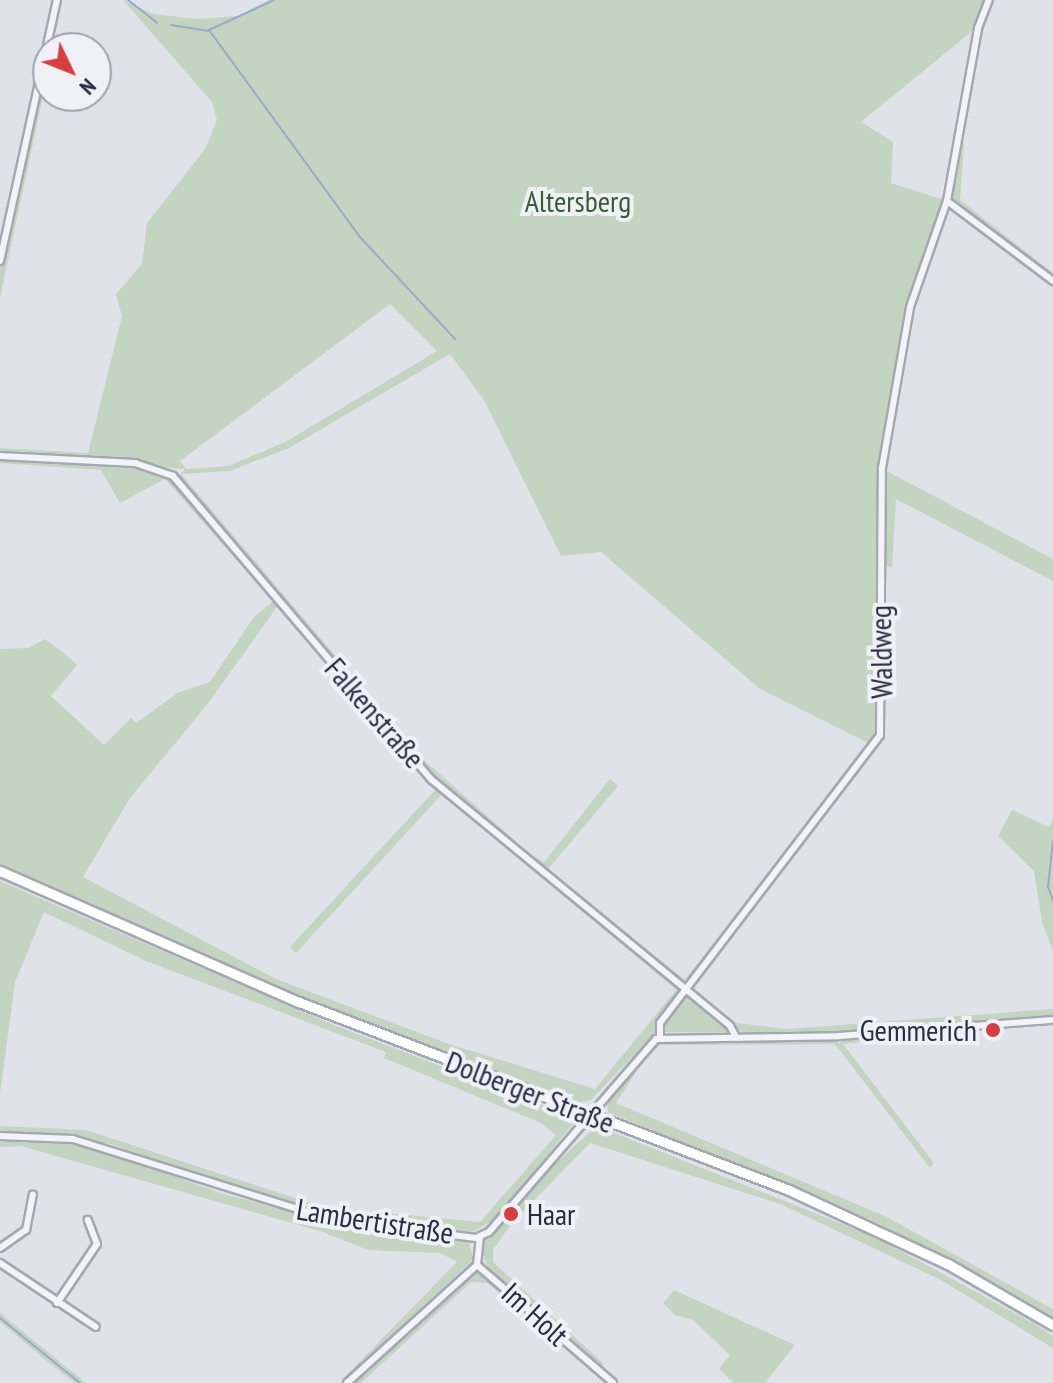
<!DOCTYPE html>
<meta charset="utf-8">
<style>
body{margin:0}
#map{position:relative;width:1053px;height:1383px;overflow:hidden;background:#e0e2e9;font-family:"PT Sans Narrow",sans-serif}
div>[style]{position:absolute}
[style*='--x']{left:calc(var(--x)*1px);top:calc(var(--y)*1px);width:calc(var(--w)*1px);rotate:calc(var(--a)*1deg)}
.green>*{inset:0;background:#c3d4c0}
.stream>*{height:2px;margin:-1px;padding:0 1px;transform-origin:1px;border-radius:1px;background:#99aacb}
.roads{filter:drop-shadow(2px 0 #a5a8b3) drop-shadow(-2px 0 #a5a8b3) drop-shadow(0 2px #a5a8b3) drop-shadow(0 -2px #a5a8b3)}
.street>*{height:6px;margin:-3px;padding:0 3px;transform-origin:3px;border-radius:3px;background:#f3f4f7}
.secondary>*{height:9px;margin:-4.5px;padding:0 4.5px;transform-origin:4.5px;border-radius:4.5px;background:#fff}
.dots>*{width:22px;height:22px;translate:-50% -50%;box-sizing:border-box;border:4px solid #eff1f7;border-radius:50%}
span{translate:-50% -50%;white-space:nowrap;text-align:center;line-height:1.15;-webkit-text-stroke:8px #eff1f7;paint-order:stroke}
.park-label{font-size:30px;color:#365e34}
.street-label{font-size:30px;color:#282d41}
.poi-label{font-size:30px;color:#282d41}
.right{translate:-100% -50%;text-align:right}
.left{translate:0 -50%;text-align:left}
.north{position:absolute;left:32px;top:32px;width:80px;height:80px;box-sizing:border-box;background:#eff1f7;border:2px solid #9fa3ae;border-radius:50%;rotate:133deg;font-size:22px;font-weight:700;line-height:32px;text-align:center;color:#282d41}
.north::after{content:'';display:block;margin:auto;width:28px;height:36px;background:#d43f41;clip-path:polygon(50% 0,100% 100%,50% 72%,0 100%)}
</style>
<div id="map">
<div class="green">
<div style="clip-path:polygon(evenodd,123px 0,154px 14px,196px 19px,238px 16px,269px 0,995px 0,982px 29px,976px 28px,861px 122px,893px 142px,891px 183px,944px 200px,909px 307px,881px 468px,1053px 559px,1053px 581px,896px 499px,892px 567px,876px 565px,878px 733px,868px 753px,689px 981px,681px 983px,433px 777px,183px 485px,179px 476px,185px 469px,0 454px,0 448px,88px 453px,122px 316px,116px 294px,142px 264px,147px 223px,205px 149px,217px 120px,212px 102px,123px 0,390px 304px,437px 351px,287px 441px,229px 466px,186px 469px,180px 461px,390px 304px,123px 0,450px 354px,484px 400px,561px 556px,601px 552px,760px 689px,868px 743px,685px 980px,548px 869px,618px 786px,610px 779px,544px 862px,530px 854px,424px 760px,181px 474px,230px 471px,289px 448px,450px 354px)"></div>
<div style="clip-path:polygon(48px 49px,48px 73px,0 298px,0 270px)"></div>
<div style="clip-path:polygon(959px 143px,964px 144px,960px 200px,1053px 273px,1053px 279px,955px 202px,951px 194px)"></div>
<div style="clip-path:polygon(0 458px,135px 466px,166px 475px,279px 604px,206px 706px,130px 798px,83px 877px,276px 979px,446px 1043px,595px 1089px,676px 990px,442px 794px,296px 953px,290px 947px,436px 789px,383px 727px,441px 793px,677px 990px,655px 1033px,591px 1100px,578px 1103px,337px 1012px,0 866px,0 649px,28px 648px,45px 639px,64px 653px,77px 665px,51px 696px,104px 745px,131px 718px,136px 723px,179px 692px,210px 682px,254px 617px,273px 601px,165px 479px,120px 503px,101px 470px,0 463px)"></div>
<div style="clip-path:polygon(1012px 810px,1049px 827px,1053px 819px,1053px 951px,1042px 922px,1034px 871px,998px 836px)"></div>
<div style="clip-path:polygon(0 881px,334px 1025px,571px 1116px,573px 1124px,494px 1220px,472px 1232px,334px 1216px,223px 1185px,111px 1144px,0 1133px,0 1126px,86px 1130px,322px 1207px,480px 1222px,556px 1135px,541px 1123px,384px 1058px,386px 1052px,146px 961px,44px 912px,15px 982px,0 1094px)"></div>
<div style="clip-path:polygon(686px 995px,728px 1027px,729px 1033px,664px 1032px,662px 1025px)"></div>
<div style="clip-path:polygon(1053px 1009px,1053px 1015px,827px 1033px,744px 1034px,730px 1022px,787px 1029px)"></div>
<div style="clip-path:polygon(916px 1035px,843px 1044px,934px 1163px,930px 1168px,835px 1044px,660px 1045px,648px 1053px,616px 1103px,887px 1217px,1053px 1309px,1053px 1319px,884px 1226px,608px 1112px,607px 1105px,645px 1051px,668px 1040px,835px 1039px,839px 1044px,843px 1039px)"></div>
<div style="clip-path:polygon(602px 1128px,877px 1238px,1033px 1323px,1053px 1336px,1053px 1348px,939px 1279px,780px 1204px,590px 1143px,511px 1224px,493px 1250px,493px 1262px,604px 1364px,600px 1369px,489px 1270px,483px 1256px,484px 1241px,546px 1172px,591px 1131px)"></div>
<div style="clip-path:polygon(0 1140px,73px 1143px,108px 1151px,220px 1193px,334px 1223px,468px 1241px,474px 1259px,339px 1383px,457px 1262px,440px 1253px,368px 1250px,320px 1231px,21px 1146px,0 1147px)"></div>
<div style="clip-path:polygon(478px 1271px,487px 1275px,609px 1383px,487px 1283px,471px 1282px,361px 1383px,350px 1383px,467px 1274px)"></div>
<div style="clip-path:polygon(674px 1290px,795px 1345px,765px 1383px,734px 1383px,719px 1369px,730px 1355px,693px 1320px,675px 1315px,663px 1303px)"></div>
<div style="clip-path:polygon(0 1313px,86px 1383px,75px 1383px,48px 1362px,0 1322px)"></div>
</div>
<div class="stream">
<div style="--x:128;--y:0;--w:37;--a:38"></div>
<div style="--x:171;--y:25;--w:36;--a:9"></div>
<div style="--x:207;--y:31;--w:74;--a:-24.8"></div>
<div style="--x:209;--y:30;--w:255;--a:53.9"></div>
<div style="--x:359;--y:236;--w:141;--a:47"></div>
<div style="--x:1053;--y:841;--w:46;--a:96.2"></div>
<div style="--x:1048;--y:887;--w:15;--a:70"></div>
<div style="--x:0;--y:1318;--w:103;--a:39.1"></div>
</div>
<div class="roads">
<div class="street">
<div style="--x:947;--y:201;--w:133;--a:37"></div>
<div style="--x:0;--y:261;--w:267;--a:-77.7"></div>
<div style="--x:0;--y:456;--w:135;--a:3"></div>
<div style="--x:135;--y:463;--w:40;--a:18.9"></div>
<div style="--x:173;--y:476;--w:399;--a:49.6"></div>
<div style="--x:432;--y:780;--w:386;--a:39.5"></div>
<div style="--x:730;--y:1026;--w:13;--a:61"></div>
<div style="--x:660;--y:1037;--w:14;--a:-90"></div>
<div style="--x:660;--y:1023;--w:362;--a:-52.6"></div>
<div style="--x:880;--y:735;--w:267;--a:-89.6"></div>
<div style="--x:882;--y:468;--w:163;--a:-80.1"></div>
<div style="--x:910;--y:307;--w:112;--a:-70.8"></div>
<div style="--x:947;--y:201;--w:176;--a:-79.8"></div>
<div style="--x:978;--y:28;--w:30;--a:-69"></div>
<div style="--x:0;--y:1136;--w:73;--a:2.4"></div>
<div style="--x:73;--y:1139;--w:272;--a:17.3"></div>
<div style="--x:333;--y:1220;--w:144;--a:7.2"></div>
<div style="--x:476;--y:1238;--w:14;--a:-25"></div>
<div style="--x:489;--y:1232;--w:255;--a:-49.1"></div>
<div style="--x:656;--y:1039;--w:183;--a:-0.9"></div>
<div style="--x:839;--y:1036;--w:215;--a:-4.3"></div>
<div style="--x:0;--y:1248;--w:32;--a:-35"></div>
<div style="--x:26;--y:1230;--w:36;--a:-79"></div>
<div style="--x:0;--y:1263;--w:115;--a:33.7"></div>
<div style="--x:477;--y:1265;--w:180;--a:40.9"></div>
<div style="--x:477;--y:1265;--w:28;--a:-84"></div>
<div style="--x:57;--y:1303;--w:71;--a:-55.9"></div>
<div style="--x:97;--y:1244;--w:26;--a:-111"></div>
<div style="--x:347;--y:1383;--w:176;--a:-42.2"></div>
</div>
<div class="secondary">
<div style="--x:0;--y:871;--w:326;--a:23.7"></div>
<div style="--x:299;--y:1002;--w:525;--a:20.99"></div>
<div style="--x:789;--y:1190;--w:175;--a:25"></div>
<div style="--x:948;--y:1264;--w:121;--a:30.2"></div>
</div>
</div>
<div class="dots">
<div style="left:993px;top:1030px;background:#d43f41"></div>
<div style="left:511px;top:1214px;background:#d43f41"></div>
</div>
<div class="park-label">
<span style="left:578px;top:201px">Altersberg</span>
</div>
<div class="street-label">
<span style="left:881px;top:652px;rotate:-91deg">Waldweg</span>
<span style="left:375px;top:713px;rotate:49deg">Falkenstraße</span>
<span style="left:530px;top:1092px;rotate:21deg">Dolberger Straße</span>
<span style="left:375px;top:1221px;rotate:9deg">Lambertistraße</span>
<span style="left:535px;top:1314px;rotate:42deg">Im Holt</span>
</div>
<div class="poi-label">
<span class="right" style="left:977px;top:1030px">Gemmerich</span>
<span class="left" style="left:527px;top:1214px">Haar</span>
</div>
<div class="north">N</div>
</div>
